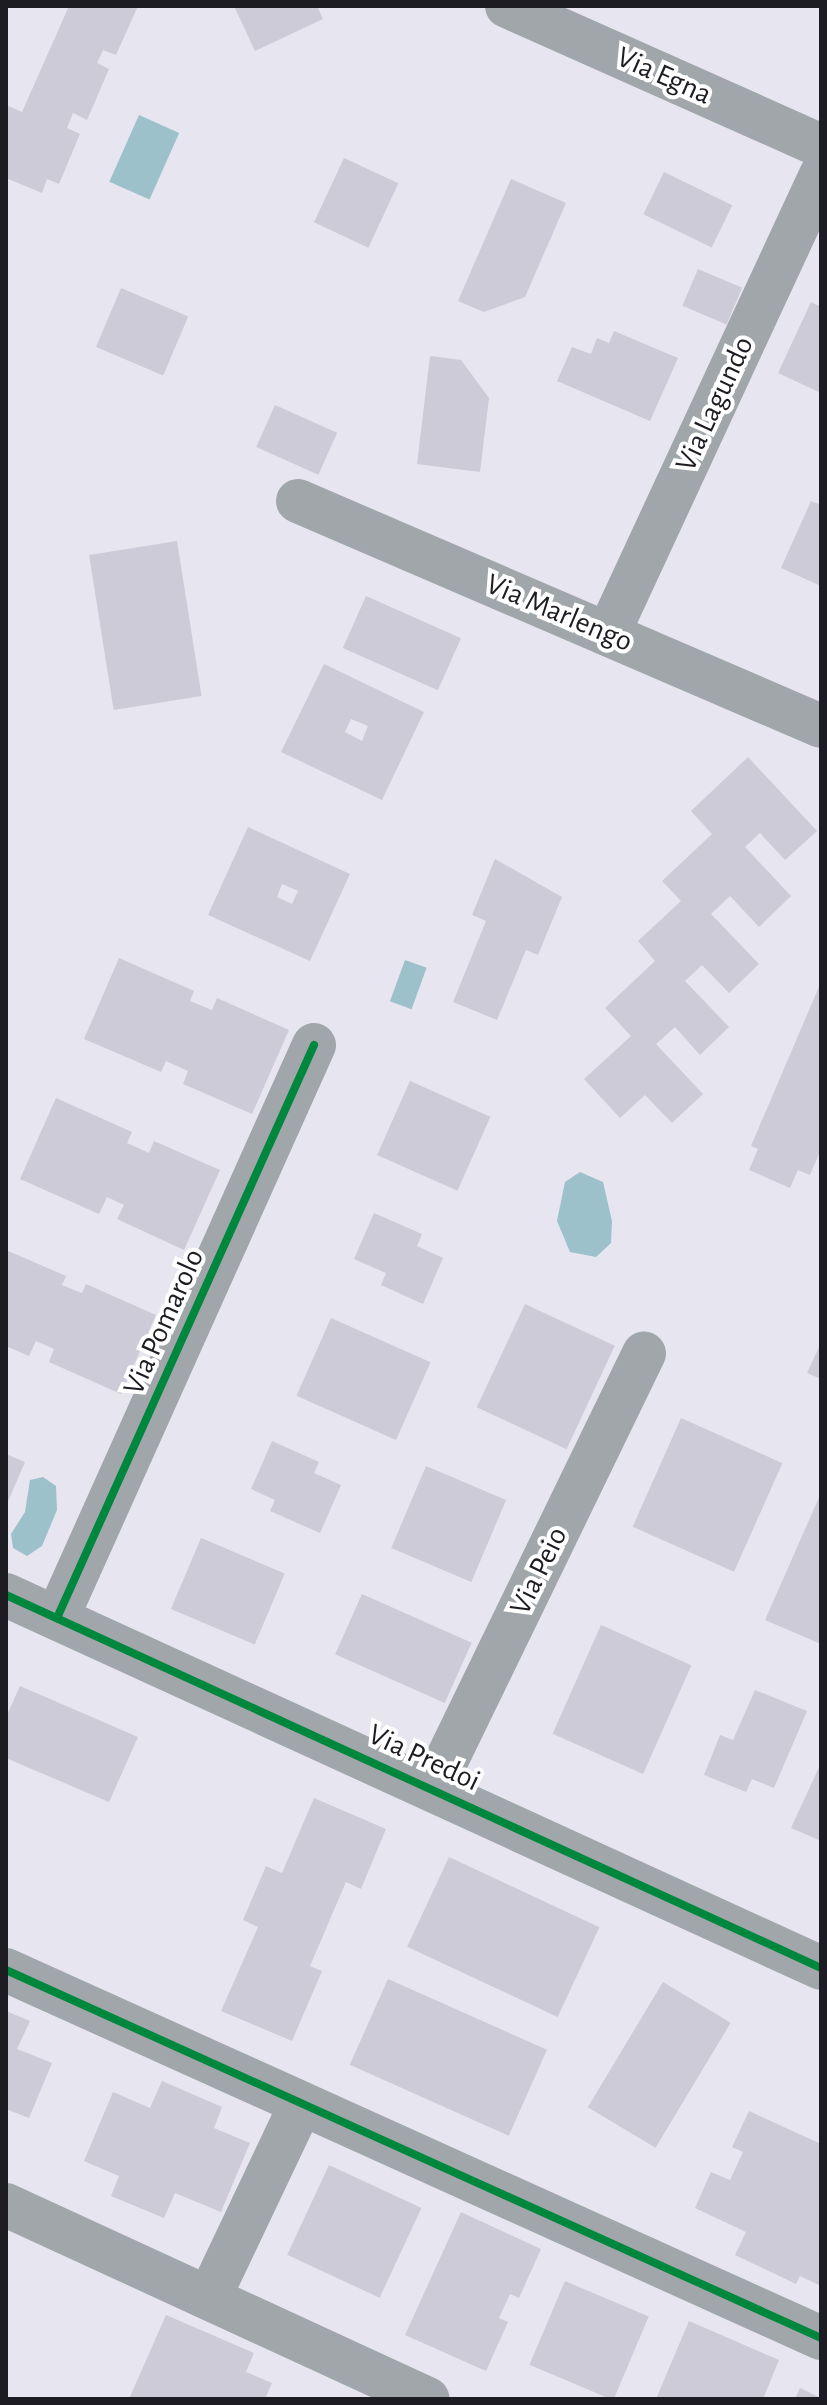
<!DOCTYPE html>
<style>
body{margin:0}
#map{position:relative;width:827px;height:2405px;overflow:hidden;background:#e7e5ef;font-family:"Alegreya Sans",sans-serif}
div>[style]{position:absolute}
[style*='--x']{left:calc(var(--x)*1px);top:calc(var(--y)*1px);width:calc(var(--w)*1px);rotate:calc(var(--a)*1deg)}
.water>*{inset:0;background:#9dc1cb;transform-origin:0 0}
.building>*{inset:0;background:#cdcbd7;transform-origin:0 0}
.minor>*{height:44px;margin:-22px;padding:0 22px;transform-origin:22px;border-radius:22px;background:#a0a6a9}
.cycleway>*{height:8px;margin:-4px;padding:0 4px;transform-origin:4px;border-radius:4px;background:#00873e}
span{translate:-50% -50%;white-space:nowrap;text-align:center;line-height:1.15;-webkit-text-stroke:8px #fff;paint-order:stroke}
.street-label{font-size:30px;color:#1d1c23}
.frame{position:absolute;inset:0;border:8px solid #1d1c23;pointer-events:none}
</style>
<div id="map">
<div class="water">
<div style="left:139px;top:115px;width:44px;height:73px;rotate:24deg"></div>
<div style="left:405px;top:960px;width:23px;height:44px;rotate:20deg"></div>
<div style="clip-path:polygon(580px 1172px,603px 1182px,612px 1221px,611px 1243px,596px 1257px,570px 1252px,557px 1221px,565px 1182px)"></div>
<div style="clip-path:polygon(43px 1477px,56px 1486px,57px 1510px,42px 1546px,27px 1556px,13px 1548px,11px 1534px,25px 1512px,30px 1480px)"></div>
</div>
<div class="building">
<div style="clip-path:polygon(69px 6px,138px 6px,116px 55px,103px 50px,97px 63px,109px 69px,87px 120px,73px 113px,67px 128px,80px 134px,59px 184px,47px 179px,42px 193px,6px 178px,6px 105px,22px 112px)"></div>
<div style="clip-path:polygon(234px 6px,317px 6px,323px 19px,255px 51px)"></div>
<div style="left:344px;top:158px;width:60px;height:71px;rotate:25deg"></div>
<div style="left:664px;top:172px;width:76px;height:47px;rotate:26deg"></div>
<div style="clip-path:polygon(511px 179px,566px 203px,525px 297px,484px 312px,458px 301px)"></div>
<div style="left:698px;top:269px;width:48px;height:40px;rotate:23deg"></div>
<div style="left:121px;top:288px;width:73px;height:64px;rotate:23deg"></div>
<div style="clip-path:polygon(811px 302px,821px 307px,821px 393px,778px 373px)"></div>
<div style="clip-path:polygon(614px 331px,678px 358px,650px 421px,557px 381px,572px 347px,591px 354px,597px 338px,609px 343px)"></div>
<div style="clip-path:polygon(430px 356px,461px 360px,489px 398px,480px 472px,417px 464px)"></div>
<div style="left:275px;top:405px;width:68px;height:46px;rotate:24deg"></div>
<div style="clip-path:polygon(811px 501px,821px 505px,821px 586px,781px 568px)"></div>
<div style="left:177px;top:541px;width:157px;height:89px;rotate:81deg"></div>
<div style="left:366px;top:596px;width:104px;height:57px;rotate:24deg"></div>
<div style="clip-path:polygon(evenodd,324px 664px,424px 712px,382px 800px,281px 752px,324px 664px,351px 719px,368px 726px,362px 741px,345px 732px,351px 719px)"></div>
<div style="clip-path:polygon(748px 757px,817px 831px,785px 860px,760px 833px,745px 847px,791px 896px,759px 927px,730px 896px,711px 914px,759px 964px,729px 993px,702px 965px,685px 981px,729px 1027px,700px 1055px,675px 1027px,656px 1044px,703px 1094px,672px 1123px,645px 1095px,620px 1118px,584px 1079px,631px 1036px,605px 1008px,655px 961px,638px 941px,681px 901px,662px 881px,712px 834px,691px 811px)"></div>
<div style="clip-path:polygon(evenodd,248px 827px,350px 874px,310px 961px,208px 915px,248px 827px,282px 884px,298px 891px,292px 904px,277px 897px,282px 884px)"></div>
<div style="clip-path:polygon(495px 859px,562px 897px,538px 955px,526px 950px,497px 1020px,453px 1002px,486px 921px,472px 915px)"></div>
<div style="clip-path:polygon(119px 958px,194px 991px,190px 1001px,212px 1010px,217px 998px,289px 1030px,252px 1114px,183px 1084px,188px 1071px,166px 1061px,161px 1072px,84px 1039px)"></div>
<div style="clip-path:polygon(821px 982px,821px 1149px,810px 1175px,798px 1170px,790px 1188px,749px 1170px,758px 1149px,751px 1146px)"></div>
<div style="left:410px;top:1081px;width:88px;height:81px;rotate:24deg"></div>
<div style="clip-path:polygon(56px 1098px,132px 1132px,127px 1143px,149px 1153px,154px 1141px,220px 1170px,184px 1250px,117px 1219px,124px 1205px,107px 1197px,99px 1214px,20px 1179px)"></div>
<div style="clip-path:polygon(374px 1213px,422px 1234px,417px 1246px,443px 1258px,423px 1304px,381px 1285px,386px 1273px,354px 1259px)"></div>
<div style="clip-path:polygon(6px 1250px,66px 1276px,62px 1285px,82px 1293px,86px 1284px,156px 1315px,121px 1394px,49px 1362px,54px 1349px,36px 1341px,29px 1356px,6px 1346px)"></div>
<div style="left:525px;top:1304px;width:99px;height:114px;rotate:25deg"></div>
<div style="left:331px;top:1318px;width:109px;height:85px;rotate:24deg"></div>
<div style="clip-path:polygon(821px 1343px,821px 1379px,807px 1373px)"></div>
<div style="left:681px;top:1418px;width:111px;height:119px;rotate:24deg"></div>
<div style="clip-path:polygon(272px 1441px,319px 1462px,314px 1473px,341px 1485px,320px 1533px,270px 1511px,275px 1500px,251px 1489px)"></div>
<div style="clip-path:polygon(6px 1454px,25px 1462px,6px 1506px)"></div>
<div style="left:426px;top:1466px;width:87px;height:89px;rotate:23deg"></div>
<div style="clip-path:polygon(821px 1493px,821px 1644px,765px 1620px)"></div>
<div style="left:201px;top:1538px;width:91px;height:77px;rotate:23deg"></div>
<div style="left:362px;top:1594px;width:120px;height:66px;rotate:24deg"></div>
<div style="left:601px;top:1625px;width:99px;height:119px;rotate:24deg"></div>
<div style="clip-path:polygon(20px 1686px,138px 1737px,109px 1802px,6px 1758px,6px 1717px)"></div>
<div style="clip-path:polygon(755px 1690px,807px 1711px,774px 1788px,752px 1779px,746px 1792px,704px 1775px,720px 1735px,733px 1740px)"></div>
<div style="clip-path:polygon(821px 1763px,821px 1841px,791px 1828px)"></div>
<div style="clip-path:polygon(314px 1798px,386px 1829px,361px 1889px,346px 1882px,310px 1966px,322px 1971px,292px 2041px,221px 2011px,258px 1927px,243px 1920px,266px 1866px,282px 1873px)"></div>
<div style="left:449px;top:1857px;width:166px;height:99px;rotate:25deg"></div>
<div style="left:388px;top:1979px;width:174px;height:94px;rotate:24deg"></div>
<div style="left:663px;top:1982px;width:79px;height:146px;rotate:31deg"></div>
<div style="clip-path:polygon(6px 2011px,30px 2021px,17px 2049px,52px 2063px,29px 2118px,6px 2109px)"></div>
<div style="clip-path:polygon(162px 2081px,222px 2107px,214px 2128px,250px 2143px,221px 2212px,175px 2193px,164px 2218px,111px 2196px,119px 2176px,84px 2161px,113px 2092px,150px 2108px)"></div>
<div style="clip-path:polygon(749px 2111px,821px 2144px,821px 2286px,800px 2276px,796px 2284px,735px 2255px,746px 2232px,695px 2208px,711px 2172px,730px 2180px,743px 2152px,732px 2147px)"></div>
<div style="left:329px;top:2165px;width:102px;height:99px;rotate:25deg"></div>
<div style="clip-path:polygon(461px 2212px,541px 2249px,519px 2298px,510px 2294px,499px 2318px,508px 2322px,486px 2371px,405px 2335px)"></div>
<div style="left:565px;top:2281px;width:91px;height:91px;rotate:23deg"></div>
<div style="clip-path:polygon(166px 2315px,254px 2353px,246px 2372px,272px 2383px,265px 2399px,129px 2399px)"></div>
<div style="clip-path:polygon(689px 2321px,779px 2360px,763px 2399px,656px 2399px)"></div>
<div style="clip-path:polygon(800px 2388px,821px 2398px,821px 2399px,795px 2399px)"></div>
</div>
<div class="minor">
<div style="--x:507;--y:6;--w:344;--a:24"></div>
<div style="--x:298;--y:501;--w:569;--a:23.28"></div>
<div style="--x:608;--y:634;--w:506;--a:-65.11"></div>
<div style="--x:6;--y:1595;--w:896;--a:24.59"></div>
<div style="--x:57;--y:1618;--w:628;--a:-65.84"></div>
<div style="--x:433;--y:1788;--w:483;--a:-64.1"></div>
<div style="--x:6;--y:1970;--w:894;--a:24.3"></div>
<div style="--x:6;--y:2205;--w:464;--a:24.7"></div>
<div style="--x:209;--y:2298;--w:215;--a:-64.6"></div>
</div>
<div class="cycleway">
<div style="--x:6;--y:1595;--w:896;--a:24.59"></div>
<div style="--x:57;--y:1618;--w:628;--a:-65.84"></div>
<div style="--x:6;--y:1970;--w:894;--a:24.3"></div>
</div>
<div class="street-label">
<span style="left:664px;top:76px;rotate:24deg">Via Egna</span>
<span style="left:715px;top:404px;rotate:-65deg">Via Lagundo</span>
<span style="left:559px;top:613px;rotate:23deg">Via Marlengo</span>
<span style="left:164px;top:1322px;rotate:-66deg">Via Pomarolo</span>
<span style="left:539px;top:1571px;rotate:-64deg">Via Peio</span>
<span style="left:424px;top:1758px;rotate:25deg">Via Predoi</span>
</div>
<div class="frame"></div>
</div>
